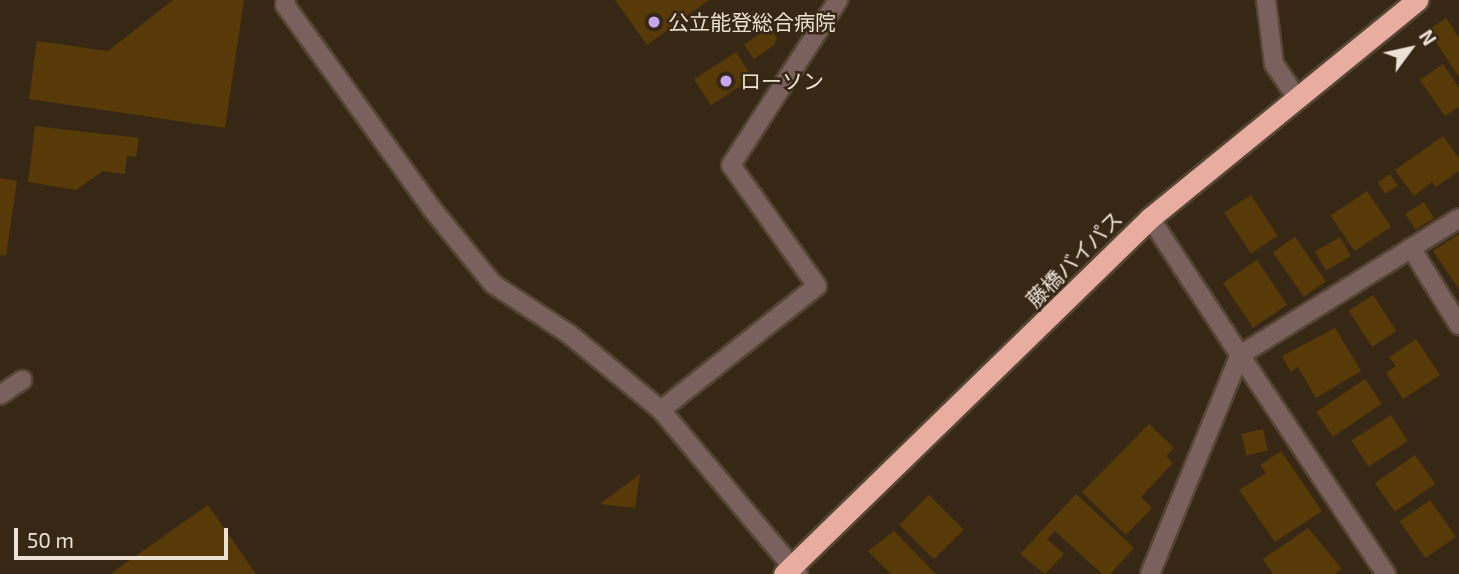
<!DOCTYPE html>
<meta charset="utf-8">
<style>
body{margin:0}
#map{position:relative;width:1459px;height:574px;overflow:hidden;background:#372715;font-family:"Exo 2","Noto Sans JP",sans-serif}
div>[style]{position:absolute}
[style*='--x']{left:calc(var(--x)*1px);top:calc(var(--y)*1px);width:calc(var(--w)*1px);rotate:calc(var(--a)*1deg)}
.building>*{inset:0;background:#573a08;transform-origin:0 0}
.roads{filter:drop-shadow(2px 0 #544534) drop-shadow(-2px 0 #544534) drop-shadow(0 2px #544534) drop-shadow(0 -2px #544534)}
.minor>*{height:18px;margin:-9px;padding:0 9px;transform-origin:9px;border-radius:9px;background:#7a615d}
.highway>*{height:21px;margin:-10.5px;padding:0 10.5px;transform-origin:10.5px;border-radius:10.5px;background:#e9aca1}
.dots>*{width:19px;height:19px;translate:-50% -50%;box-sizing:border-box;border:4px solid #372715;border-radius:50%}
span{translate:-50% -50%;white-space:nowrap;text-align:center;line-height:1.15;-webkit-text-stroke:5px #372715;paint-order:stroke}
.poi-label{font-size:21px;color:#ebe1d5}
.left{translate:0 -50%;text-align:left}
.street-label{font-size:21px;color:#ebe1d5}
.north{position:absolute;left:1375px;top:14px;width:70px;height:70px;-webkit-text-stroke:5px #372715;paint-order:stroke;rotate:57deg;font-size:19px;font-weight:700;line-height:28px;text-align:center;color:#ebe1d5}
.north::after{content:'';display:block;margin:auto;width:24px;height:32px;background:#ebe1d5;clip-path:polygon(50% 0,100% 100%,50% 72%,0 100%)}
.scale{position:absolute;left:14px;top:528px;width:214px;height:32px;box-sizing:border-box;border:4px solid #ebe1d5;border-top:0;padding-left:9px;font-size:21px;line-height:24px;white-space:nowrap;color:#ebe1d5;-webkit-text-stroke:5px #372715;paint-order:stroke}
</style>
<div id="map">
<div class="building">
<div style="clip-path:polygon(173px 0,244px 0,225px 128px,29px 99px,37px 41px,108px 51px)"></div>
<div style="clip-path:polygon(615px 0,709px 0,647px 45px)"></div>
<div style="left:788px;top:14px;width:9px;height:16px;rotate:58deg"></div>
<div style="clip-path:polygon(1446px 18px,1459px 38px,1459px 77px,1428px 30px)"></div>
<div style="clip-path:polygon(769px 27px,777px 38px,774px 45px,754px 59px,744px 45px)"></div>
<div style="left:736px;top:52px;width:31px;height:50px;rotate:57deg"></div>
<div style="clip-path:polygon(1443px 64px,1459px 88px,1459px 107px,1445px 116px,1420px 80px)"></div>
<div style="clip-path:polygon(35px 126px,139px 138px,136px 157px,127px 156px,125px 174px,103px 171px,76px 190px,28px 182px)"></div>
<div style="clip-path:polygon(1443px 136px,1459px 158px,1459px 171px,1436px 187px,1432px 182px,1414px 196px,1395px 170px)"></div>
<div style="left:1390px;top:174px;width:14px;height:15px;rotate:56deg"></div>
<div style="clip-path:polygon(0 178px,17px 181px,6px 256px,0 255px)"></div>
<div style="left:1367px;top:191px;width:43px;height:44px;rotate:56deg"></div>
<div style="left:1251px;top:195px;width:49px;height:32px;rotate:57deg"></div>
<div style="left:1424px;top:202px;width:19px;height:22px;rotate:58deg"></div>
<div style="clip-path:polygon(1459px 234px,1459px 289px,1433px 251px)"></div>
<div style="left:1295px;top:237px;width:54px;height:27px;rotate:55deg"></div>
<div style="left:1340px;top:237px;width:22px;height:29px;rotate:60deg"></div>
<div style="left:1257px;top:260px;width:54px;height:41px;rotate:56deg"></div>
<div style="left:1373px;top:295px;width:43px;height:29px;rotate:57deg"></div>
<div style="clip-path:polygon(1335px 328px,1361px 371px,1316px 398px,1298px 367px,1291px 372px,1282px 356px)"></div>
<div style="clip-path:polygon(1416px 339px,1440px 375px,1403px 399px,1386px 373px,1396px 366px,1389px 357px)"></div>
<div style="left:1365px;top:379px;width:30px;height:59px;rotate:56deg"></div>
<div style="left:1391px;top:415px;width:31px;height:47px;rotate:57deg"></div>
<div style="clip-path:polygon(1149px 424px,1174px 448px,1166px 456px,1173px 463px,1141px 497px,1152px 508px,1126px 535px,1082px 492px)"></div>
<div style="left:1263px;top:429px;width:22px;height:22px;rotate:77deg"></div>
<div style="clip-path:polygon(1281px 451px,1322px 511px,1275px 542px,1239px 490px,1266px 473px,1260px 465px)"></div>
<div style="left:1415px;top:455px;width:35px;height:49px;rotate:55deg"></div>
<div style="clip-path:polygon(640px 474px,635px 508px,600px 504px)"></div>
<div style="clip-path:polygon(1076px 494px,1134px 548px,1110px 574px,1102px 574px,1055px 531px,1047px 539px,1064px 554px,1045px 574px,1020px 554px)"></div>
<div style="left:929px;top:495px;width:49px;height:42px;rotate:45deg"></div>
<div style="left:1430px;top:500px;width:45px;height:37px;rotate:55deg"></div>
<div style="clip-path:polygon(208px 505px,256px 574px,110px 574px)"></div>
<div style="clip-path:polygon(1308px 528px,1342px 569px,1334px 574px,1273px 574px,1263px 559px)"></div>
<div style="clip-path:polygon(894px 531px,936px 574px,891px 574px,868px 551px)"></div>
</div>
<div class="roads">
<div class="minor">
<div style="--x:286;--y:0;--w:5;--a:101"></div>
<div style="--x:285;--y:5;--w:251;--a:54.2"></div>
<div style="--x:432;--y:209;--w:97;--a:50.9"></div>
<div style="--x:493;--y:284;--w:91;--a:33.3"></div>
<div style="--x:569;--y:334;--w:119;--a:39.6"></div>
<div style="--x:661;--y:410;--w:214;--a:50.1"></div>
<div style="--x:1266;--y:0;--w:64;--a:82.9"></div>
<div style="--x:1274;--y:64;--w:41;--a:55.9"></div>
<div style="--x:1411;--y:248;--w:91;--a:58.1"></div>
<div style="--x:0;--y:395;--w:27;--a:-34"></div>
<div style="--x:661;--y:410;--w:199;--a:-38.5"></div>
<div style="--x:817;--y:286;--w:148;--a:-125.4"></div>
<div style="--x:731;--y:165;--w:197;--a:-57"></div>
<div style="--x:1150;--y:574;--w:237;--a:-67.7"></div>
<div style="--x:1240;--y:355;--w:164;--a:-123.3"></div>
<div style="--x:1386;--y:574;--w:263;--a:-123.7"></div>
<div style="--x:1240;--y:355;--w:258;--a:-32"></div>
</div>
<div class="highway">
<div style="--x:784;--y:574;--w:511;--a:-44.21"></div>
<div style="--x:1150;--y:218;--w:345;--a:-39.2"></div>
</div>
</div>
<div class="dots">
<div style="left:654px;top:22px;background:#c6a6f0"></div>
<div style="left:726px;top:81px;background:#c6a6f0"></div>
</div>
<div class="poi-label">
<span class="left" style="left:668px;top:22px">公立能登総合病院</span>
<span class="left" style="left:740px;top:81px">ローソン</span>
</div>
<div class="street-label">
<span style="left:1074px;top:259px;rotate:-45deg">藤橋バイパス</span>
</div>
<div class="north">N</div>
<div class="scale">50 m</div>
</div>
